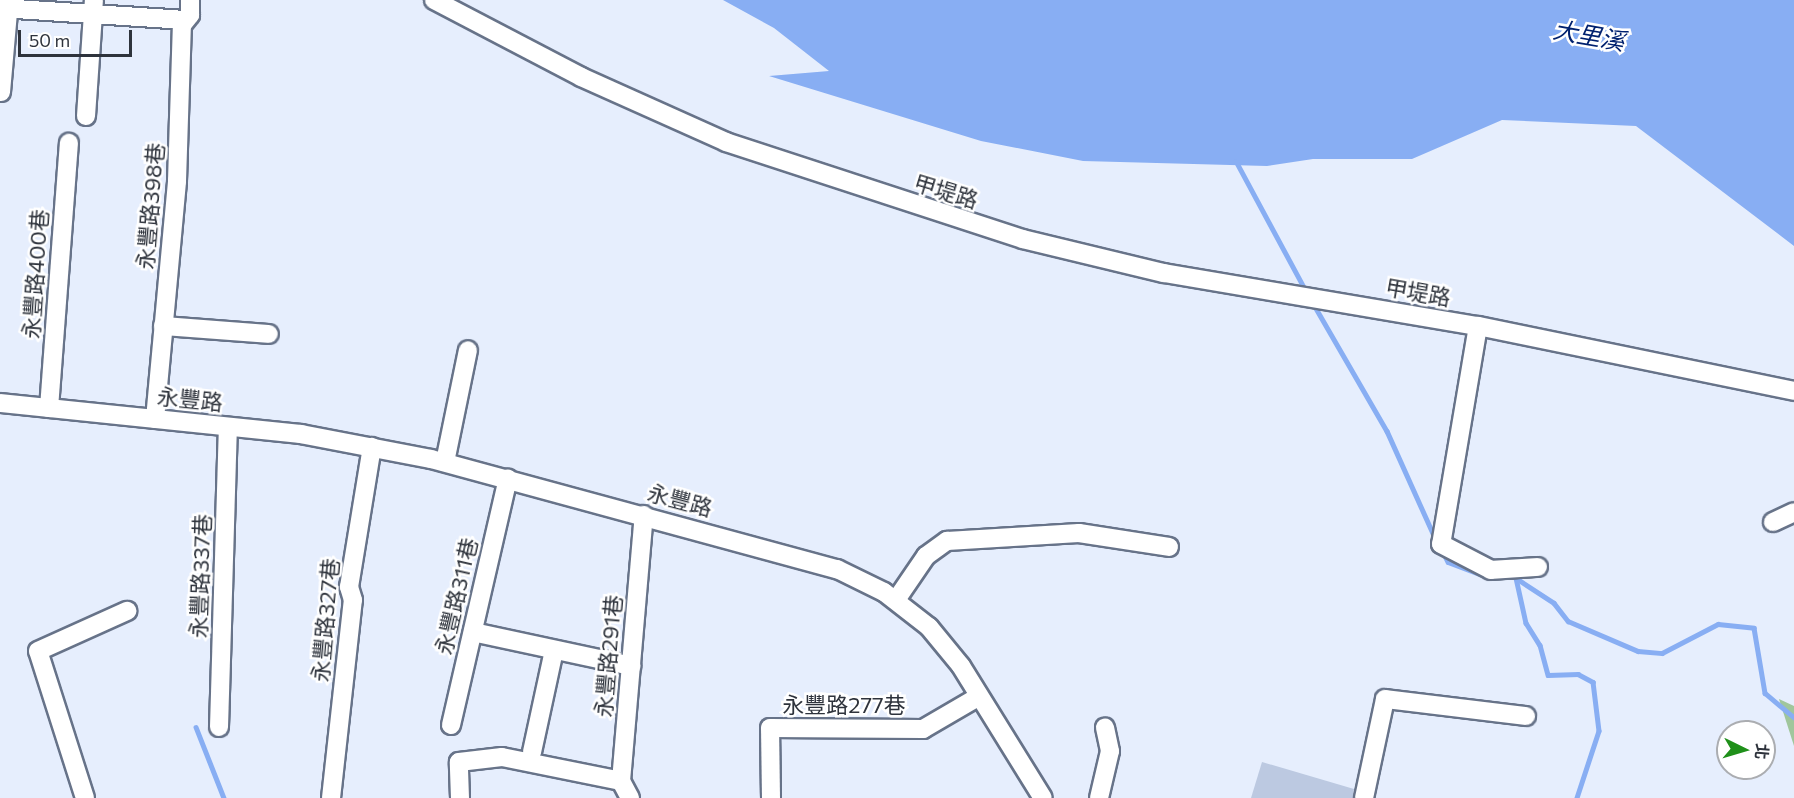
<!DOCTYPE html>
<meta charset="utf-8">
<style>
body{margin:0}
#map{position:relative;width:1794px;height:798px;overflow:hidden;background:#e6eefd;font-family:Commissioner,"Noto Sans TC",sans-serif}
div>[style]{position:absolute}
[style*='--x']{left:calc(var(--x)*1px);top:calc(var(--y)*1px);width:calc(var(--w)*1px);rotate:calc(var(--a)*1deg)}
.green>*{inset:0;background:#a0c69c}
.water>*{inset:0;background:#88aef3}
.stream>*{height:4.5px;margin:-2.25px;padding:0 2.25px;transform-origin:2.25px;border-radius:2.25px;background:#88aef3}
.building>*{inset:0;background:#bcc9e1}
.roads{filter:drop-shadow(2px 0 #677389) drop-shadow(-2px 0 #677389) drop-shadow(0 2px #677389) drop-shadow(0 -2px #677389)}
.minor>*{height:18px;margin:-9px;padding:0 9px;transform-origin:9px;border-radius:9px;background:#fff}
span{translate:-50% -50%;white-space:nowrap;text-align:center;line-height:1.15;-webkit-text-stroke:5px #fff;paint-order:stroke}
.street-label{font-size:22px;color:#2e333c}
.water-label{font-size:24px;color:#00216f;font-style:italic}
.north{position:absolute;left:1716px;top:720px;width:60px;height:60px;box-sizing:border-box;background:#fff;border:2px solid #abadb1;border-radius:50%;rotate:95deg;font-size:16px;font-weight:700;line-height:24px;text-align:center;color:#2e333c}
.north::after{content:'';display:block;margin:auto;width:21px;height:27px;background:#1f901a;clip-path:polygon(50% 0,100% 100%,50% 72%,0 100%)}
.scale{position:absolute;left:18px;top:30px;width:114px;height:27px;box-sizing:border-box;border:3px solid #2e333c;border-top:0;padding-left:8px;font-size:18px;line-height:21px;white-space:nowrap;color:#2e333c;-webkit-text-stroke:4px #fff;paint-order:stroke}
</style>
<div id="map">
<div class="green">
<div style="clip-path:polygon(1779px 699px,1794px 706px,1794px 746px)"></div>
</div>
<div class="water">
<div style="clip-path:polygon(723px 0,1794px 0,1794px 246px,1636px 126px,1502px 120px,1412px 159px,1313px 159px,1267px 166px,1083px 161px,981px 141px,769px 76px,829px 71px,774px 28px)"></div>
</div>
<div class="stream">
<div style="--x:1236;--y:161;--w:150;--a:61.7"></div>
<div style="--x:1313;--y:303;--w:148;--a:60"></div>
<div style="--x:1387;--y:431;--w:120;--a:65.8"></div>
<div style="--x:1443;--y:552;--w:11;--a:63"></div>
<div style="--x:1448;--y:562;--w:43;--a:20.6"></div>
<div style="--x:1503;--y:578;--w:13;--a:0"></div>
<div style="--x:1516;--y:578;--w:45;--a:33.3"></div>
<div style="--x:1554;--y:603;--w:23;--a:52"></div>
<div style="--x:1568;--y:621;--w:76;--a:23.2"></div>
<div style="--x:1638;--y:651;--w:24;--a:5"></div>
<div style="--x:1662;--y:653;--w:63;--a:-27.4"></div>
<div style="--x:1718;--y:624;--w:36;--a:6"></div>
<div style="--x:1754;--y:628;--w:66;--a:80.4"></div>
<div style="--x:1765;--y:693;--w:38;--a:40"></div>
<div style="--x:1516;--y:578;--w:46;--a:77.5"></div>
<div style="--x:1526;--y:623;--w:26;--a:58"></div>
<div style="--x:1540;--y:645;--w:31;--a:75"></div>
<div style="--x:1548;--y:675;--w:30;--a:-2"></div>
<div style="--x:1578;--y:674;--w:17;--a:28"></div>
<div style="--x:1593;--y:682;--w:49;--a:83"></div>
<div style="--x:1599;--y:731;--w:71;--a:108.2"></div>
<div style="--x:196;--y:727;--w:76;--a:68.5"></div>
</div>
<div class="building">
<div style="clip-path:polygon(1262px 762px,1354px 789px,1353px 798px,1251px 798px)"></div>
</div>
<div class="roads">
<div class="minor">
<div style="--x:434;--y:0;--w:166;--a:27.6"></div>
<div style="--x:581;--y:77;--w:159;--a:24.1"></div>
<div style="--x:726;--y:142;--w:312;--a:18.1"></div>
<div style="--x:1023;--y:239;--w:145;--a:13.6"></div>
<div style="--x:1164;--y:273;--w:318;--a:9.6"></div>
<div style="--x:1478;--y:326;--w:323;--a:11.6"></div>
<div style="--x:0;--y:8;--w:185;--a:3.7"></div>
<div style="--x:1;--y:92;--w:92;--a:-85"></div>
<div style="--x:86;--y:116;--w:116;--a:-86.1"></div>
<div style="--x:163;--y:326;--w:106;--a:4.3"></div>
<div style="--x:1478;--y:326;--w:221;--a:99.6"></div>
<div style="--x:1441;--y:544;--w:56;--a:27.5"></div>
<div style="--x:1491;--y:570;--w:47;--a:-3.7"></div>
<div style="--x:0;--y:403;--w:303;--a:5.9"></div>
<div style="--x:301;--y:434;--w:132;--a:10.9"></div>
<div style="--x:431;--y:459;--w:421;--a:15.2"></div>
<div style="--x:837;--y:569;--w:52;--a:26.1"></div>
<div style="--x:884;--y:592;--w:57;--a:37.9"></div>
<div style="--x:929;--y:627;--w:50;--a:50.6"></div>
<div style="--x:961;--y:666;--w:155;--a:58.2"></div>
<div style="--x:49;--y:408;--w:266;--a:-85.7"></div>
<div style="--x:155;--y:419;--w:239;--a:-84.7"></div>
<div style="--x:177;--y:181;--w:156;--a:-88.2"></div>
<div style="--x:182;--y:25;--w:13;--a:-51"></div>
<div style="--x:190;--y:15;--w:15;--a:-90"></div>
<div style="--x:445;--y:462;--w:114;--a:-78.4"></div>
<div style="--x:1773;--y:522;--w:23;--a:-25"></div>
<div style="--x:896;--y:600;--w:53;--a:-55.7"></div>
<div style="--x:926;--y:556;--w:26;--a:-36"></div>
<div style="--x:947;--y:541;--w:132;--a:-3.5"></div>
<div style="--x:1079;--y:533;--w:91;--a:8.8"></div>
<div style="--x:473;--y:632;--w:162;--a:12.1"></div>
<div style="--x:451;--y:725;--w:253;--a:-77"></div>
<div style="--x:219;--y:727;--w:300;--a:-88.3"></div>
<div style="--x:532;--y:752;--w:104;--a:-77.8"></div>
<div style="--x:85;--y:798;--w:154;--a:-107.7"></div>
<div style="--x:38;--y:651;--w:98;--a:-24.2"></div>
<div style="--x:331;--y:798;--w:199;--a:-83.7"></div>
<div style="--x:353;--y:600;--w:14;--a:-107"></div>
<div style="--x:349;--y:587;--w:142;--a:-80.7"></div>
<div style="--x:460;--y:798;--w:36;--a:-92"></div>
<div style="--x:459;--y:762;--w:43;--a:-6.6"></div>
<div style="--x:502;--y:757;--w:121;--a:11.4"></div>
<div style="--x:630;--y:798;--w:19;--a:-118"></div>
<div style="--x:621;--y:781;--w:267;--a:-85.1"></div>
<div style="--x:771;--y:798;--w:70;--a:-90.8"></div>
<div style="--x:770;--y:728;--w:153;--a:0.4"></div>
<div style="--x:923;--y:729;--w:64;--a:-30.2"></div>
<div style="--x:1099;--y:798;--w:48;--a:-76.8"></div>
<div style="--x:1110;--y:751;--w:24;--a:-102"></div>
<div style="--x:1364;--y:798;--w:101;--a:-78"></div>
<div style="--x:1385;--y:699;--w:142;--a:6.9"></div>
</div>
</div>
<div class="street-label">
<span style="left:946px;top:191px;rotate:17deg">甲堤路</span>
<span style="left:150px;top:206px;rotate:-85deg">永豐路398巷</span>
<span style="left:35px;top:274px;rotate:-86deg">永豐路400巷</span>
<span style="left:1418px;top:292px;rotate:10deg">甲堤路</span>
<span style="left:190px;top:399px;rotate:6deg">永豐路</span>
<span style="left:680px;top:500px;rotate:15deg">永豐路</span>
<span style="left:200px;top:576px;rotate:-88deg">永豐路337巷</span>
<span style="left:456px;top:596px;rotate:-77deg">永豐路311巷</span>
<span style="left:325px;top:620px;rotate:-85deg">永豐路327巷</span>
<span style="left:608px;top:656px;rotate:-85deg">永豐路291巷</span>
<span style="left:844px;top:705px">永豐路277巷</span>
</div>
<div class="water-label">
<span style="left:1589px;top:35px;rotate:10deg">大里溪</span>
</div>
<div class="north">北</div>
<div class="scale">50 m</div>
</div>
